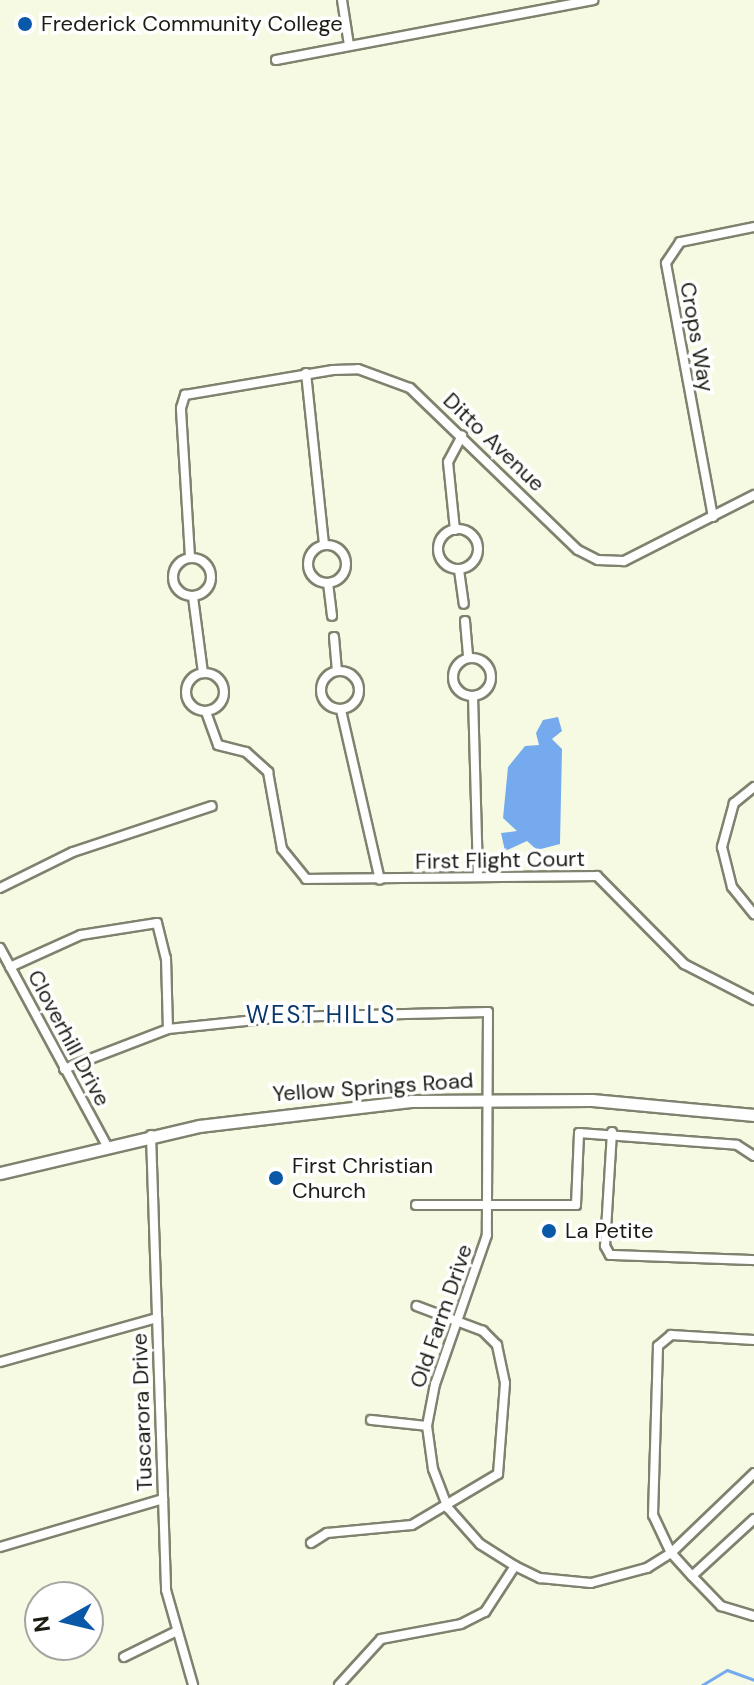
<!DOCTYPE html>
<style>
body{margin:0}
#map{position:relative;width:754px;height:1685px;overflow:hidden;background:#f6fae3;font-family:"DM Sans",sans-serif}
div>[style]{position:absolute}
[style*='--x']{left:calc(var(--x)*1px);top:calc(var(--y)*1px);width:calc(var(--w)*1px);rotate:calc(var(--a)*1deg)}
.water>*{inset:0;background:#75abee}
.stream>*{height:3px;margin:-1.5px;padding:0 1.5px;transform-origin:1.5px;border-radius:1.5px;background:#75abee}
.roads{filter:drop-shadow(2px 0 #7f826e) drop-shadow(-2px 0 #7f826e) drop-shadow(0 2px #7f826e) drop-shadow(0 -2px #7f826e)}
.minor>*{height:8px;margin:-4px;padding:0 4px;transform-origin:4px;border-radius:4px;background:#fff}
.minor>.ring{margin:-4px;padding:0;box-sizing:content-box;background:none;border:8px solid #fff;border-radius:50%}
.secondary>*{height:11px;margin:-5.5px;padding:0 5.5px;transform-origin:5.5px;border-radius:5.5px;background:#fff}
.dots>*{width:22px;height:22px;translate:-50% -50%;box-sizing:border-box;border:4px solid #fff;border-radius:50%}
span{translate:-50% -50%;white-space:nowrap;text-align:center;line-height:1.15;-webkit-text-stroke:7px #fff;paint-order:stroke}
.poi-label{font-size:22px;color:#1c1d15}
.left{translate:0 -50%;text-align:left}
.street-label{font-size:22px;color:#1c1d15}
.neighbourhood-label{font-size:24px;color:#08376a;letter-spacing:2px}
.north{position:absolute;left:24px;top:1581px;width:80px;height:80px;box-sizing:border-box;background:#fff;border:2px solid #a4a5a1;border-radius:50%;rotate:262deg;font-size:22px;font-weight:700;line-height:32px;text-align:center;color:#1c1d15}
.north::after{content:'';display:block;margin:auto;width:28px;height:36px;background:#0a59a8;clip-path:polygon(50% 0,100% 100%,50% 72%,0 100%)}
</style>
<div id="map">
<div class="water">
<div style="clip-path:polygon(558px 717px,562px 731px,552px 739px,562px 749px,560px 844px,537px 850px,527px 841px,505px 851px,501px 833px,517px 831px,503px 818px,508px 767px,525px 746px,539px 745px,536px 733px,543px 720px)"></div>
</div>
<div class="stream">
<div style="--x:702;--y:1685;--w:29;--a:-31"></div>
<div style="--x:727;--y:1670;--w:29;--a:20"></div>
</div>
<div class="roads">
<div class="minor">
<div style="--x:342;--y:0;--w:46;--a:81.2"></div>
<div style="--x:276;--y:60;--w:323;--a:-10.7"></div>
<div style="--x:306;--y:373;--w:172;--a:84"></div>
<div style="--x:713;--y:517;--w:258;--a:-100.5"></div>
<div style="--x:666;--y:263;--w:25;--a:-56"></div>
<div style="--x:680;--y:242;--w:76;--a:-11.5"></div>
<div class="ring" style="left:438px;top:529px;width:32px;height:32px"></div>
<div style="--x:455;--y:530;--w:68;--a:-95.9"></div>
<div style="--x:448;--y:462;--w:30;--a:-62"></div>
<div class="ring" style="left:308px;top:545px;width:30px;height:30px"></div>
<div style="--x:190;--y:557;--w:149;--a:-93.5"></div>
<div style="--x:181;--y:408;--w:14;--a:-73"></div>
<div style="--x:185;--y:395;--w:150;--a:-9.6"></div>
<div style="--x:333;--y:370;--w:25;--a:-2"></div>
<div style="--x:358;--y:369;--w:55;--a:20.1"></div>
<div style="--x:410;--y:388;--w:233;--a:44"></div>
<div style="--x:578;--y:550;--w:22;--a:27"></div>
<div style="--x:598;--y:560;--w:26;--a:2"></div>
<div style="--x:624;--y:561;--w:146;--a:-26.9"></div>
<div class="ring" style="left:173px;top:558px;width:30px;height:30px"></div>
<div style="--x:459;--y:570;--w:34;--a:82"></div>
<div style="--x:328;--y:583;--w:33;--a:83"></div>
<div style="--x:193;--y:597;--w:77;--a:82.5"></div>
<div style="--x:465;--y:621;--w:37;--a:85"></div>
<div style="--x:334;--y:637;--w:33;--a:85"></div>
<div class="ring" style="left:453px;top:658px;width:30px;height:30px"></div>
<div class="ring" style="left:321px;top:671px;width:30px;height:30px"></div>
<div class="ring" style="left:186px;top:673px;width:30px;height:30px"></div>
<div style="--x:473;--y:696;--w:181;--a:88.4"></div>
<div style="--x:341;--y:710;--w:174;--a:77.1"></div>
<div style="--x:206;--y:712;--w:35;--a:70"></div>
<div style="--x:218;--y:745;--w:29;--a:14"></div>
<div style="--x:246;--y:752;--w:30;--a:42"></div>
<div style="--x:268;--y:772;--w:78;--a:79.7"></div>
<div style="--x:282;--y:849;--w:38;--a:51"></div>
<div style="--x:306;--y:879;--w:291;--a:-0.6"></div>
<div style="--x:597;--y:876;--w:124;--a:45.3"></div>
<div style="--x:684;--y:964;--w:79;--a:27.2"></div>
<div style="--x:754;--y:787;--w:26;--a:141"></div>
<div style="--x:734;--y:803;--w:46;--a:105.3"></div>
<div style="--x:722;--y:847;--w:41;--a:76"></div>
<div style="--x:732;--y:887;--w:35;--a:51"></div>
<div style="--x:0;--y:888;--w:81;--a:-26.3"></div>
<div style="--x:73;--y:852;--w:146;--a:-18.3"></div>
<div style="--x:0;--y:948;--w:223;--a:61.6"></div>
<div style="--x:10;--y:967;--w:78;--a:-24.3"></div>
<div style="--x:81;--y:935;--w:77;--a:-9"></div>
<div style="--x:157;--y:923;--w:36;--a:76"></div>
<div style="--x:166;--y:958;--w:71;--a:88.4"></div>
<div style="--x:64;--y:1069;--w:111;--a:-21"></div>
<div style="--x:168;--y:1029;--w:117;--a:-5.9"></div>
<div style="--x:284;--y:1017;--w:204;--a:-1.4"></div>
<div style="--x:488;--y:1012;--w:223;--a:90.3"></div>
<div style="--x:487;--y:1235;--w:158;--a:109.2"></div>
<div style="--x:435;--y:1384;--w:43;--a:100.8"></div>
<div style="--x:427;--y:1426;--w:43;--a:82.1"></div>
<div style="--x:433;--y:1469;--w:42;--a:69"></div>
<div style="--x:448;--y:1508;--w:48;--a:48.4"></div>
<div style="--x:480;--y:1544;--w:41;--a:32.2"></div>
<div style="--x:515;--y:1566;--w:28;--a:26"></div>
<div style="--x:540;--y:1578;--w:51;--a:5.6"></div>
<div style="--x:591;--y:1583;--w:58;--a:-15"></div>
<div style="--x:647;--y:1568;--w:28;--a:-32"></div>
<div style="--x:671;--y:1553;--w:115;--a:-43.9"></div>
<div style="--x:612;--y:1132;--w:114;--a:93.5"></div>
<div style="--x:605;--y:1246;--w:10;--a:61"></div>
<div style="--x:610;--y:1255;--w:144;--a:2"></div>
<div style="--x:151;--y:1135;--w:455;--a:88.1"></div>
<div style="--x:166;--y:1590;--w:99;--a:74.1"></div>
<div style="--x:416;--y:1205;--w:160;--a:0"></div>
<div style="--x:576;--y:1205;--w:72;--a:-87.6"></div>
<div style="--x:579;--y:1133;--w:158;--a:4.3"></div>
<div style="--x:737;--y:1145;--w:20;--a:33"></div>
<div style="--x:0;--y:1362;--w:163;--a:-15.7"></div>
<div style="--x:371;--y:1420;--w:56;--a:6.1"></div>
<div style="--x:754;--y:1519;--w:84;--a:137.4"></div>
<div style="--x:692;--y:1576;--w:42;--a:46"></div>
<div style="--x:721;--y:1606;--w:34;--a:17"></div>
<div style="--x:311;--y:1543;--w:19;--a:-32"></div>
<div style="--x:327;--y:1533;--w:85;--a:-5.4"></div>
<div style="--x:412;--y:1525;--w:100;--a:-30.7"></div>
<div style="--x:498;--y:1474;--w:91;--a:-85.6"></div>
<div style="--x:505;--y:1383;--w:39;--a:-102"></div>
<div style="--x:497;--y:1345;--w:20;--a:-135"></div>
<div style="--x:483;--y:1331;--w:71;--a:-159.3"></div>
<div style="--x:0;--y:1547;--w:170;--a:-16.4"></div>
<div style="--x:692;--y:1576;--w:31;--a:-132"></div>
<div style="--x:671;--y:1553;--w:42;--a:-115.3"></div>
<div style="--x:653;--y:1515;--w:169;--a:-88.3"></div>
<div style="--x:658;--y:1346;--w:17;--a:-40"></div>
<div style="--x:671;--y:1335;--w:83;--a:3.4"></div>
<div style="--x:124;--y:1657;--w:57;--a:-26.1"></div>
<div style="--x:339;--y:1685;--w:62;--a:-47.6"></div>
<div style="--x:381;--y:1639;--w:81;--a:-10.6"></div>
<div style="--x:461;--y:1624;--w:27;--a:-27"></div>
<div style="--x:485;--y:1612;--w:55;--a:-56.9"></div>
</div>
<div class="secondary">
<div style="--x:0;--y:1173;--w:204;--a:-13.3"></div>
<div style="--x:199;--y:1126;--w:213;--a:-6.7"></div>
<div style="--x:411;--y:1101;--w:181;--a:-0.3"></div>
<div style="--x:592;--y:1100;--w:163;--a:5.3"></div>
</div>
</div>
<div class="dots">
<div style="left:25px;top:24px;background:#0a59a8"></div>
<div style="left:276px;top:1178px;background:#0a59a8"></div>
<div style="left:549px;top:1231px;background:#0a59a8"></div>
</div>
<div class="poi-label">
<span class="left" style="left:41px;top:24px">Frederick Community College</span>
<span class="left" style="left:292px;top:1178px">First Christian<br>Church</span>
<span class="left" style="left:565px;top:1231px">La Petite</span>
</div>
<div class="street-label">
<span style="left:697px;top:337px;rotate:80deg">Crops Way</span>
<span style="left:494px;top:442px;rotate:44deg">Ditto Avenue</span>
<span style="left:500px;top:860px;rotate:-1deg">First Flight Court</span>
<span style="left:69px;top:1038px;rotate:62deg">Cloverhill Drive</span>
<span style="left:373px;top:1087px;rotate:-4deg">Yellow Springs Road</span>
<span style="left:441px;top:1316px;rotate:-71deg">Old Farm Drive</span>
<span style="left:142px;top:1412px;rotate:-92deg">Tuscarora Drive</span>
</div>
<div class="neighbourhood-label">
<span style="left:321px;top:1015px">WEST HILLS</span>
</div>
<div class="north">N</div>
</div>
